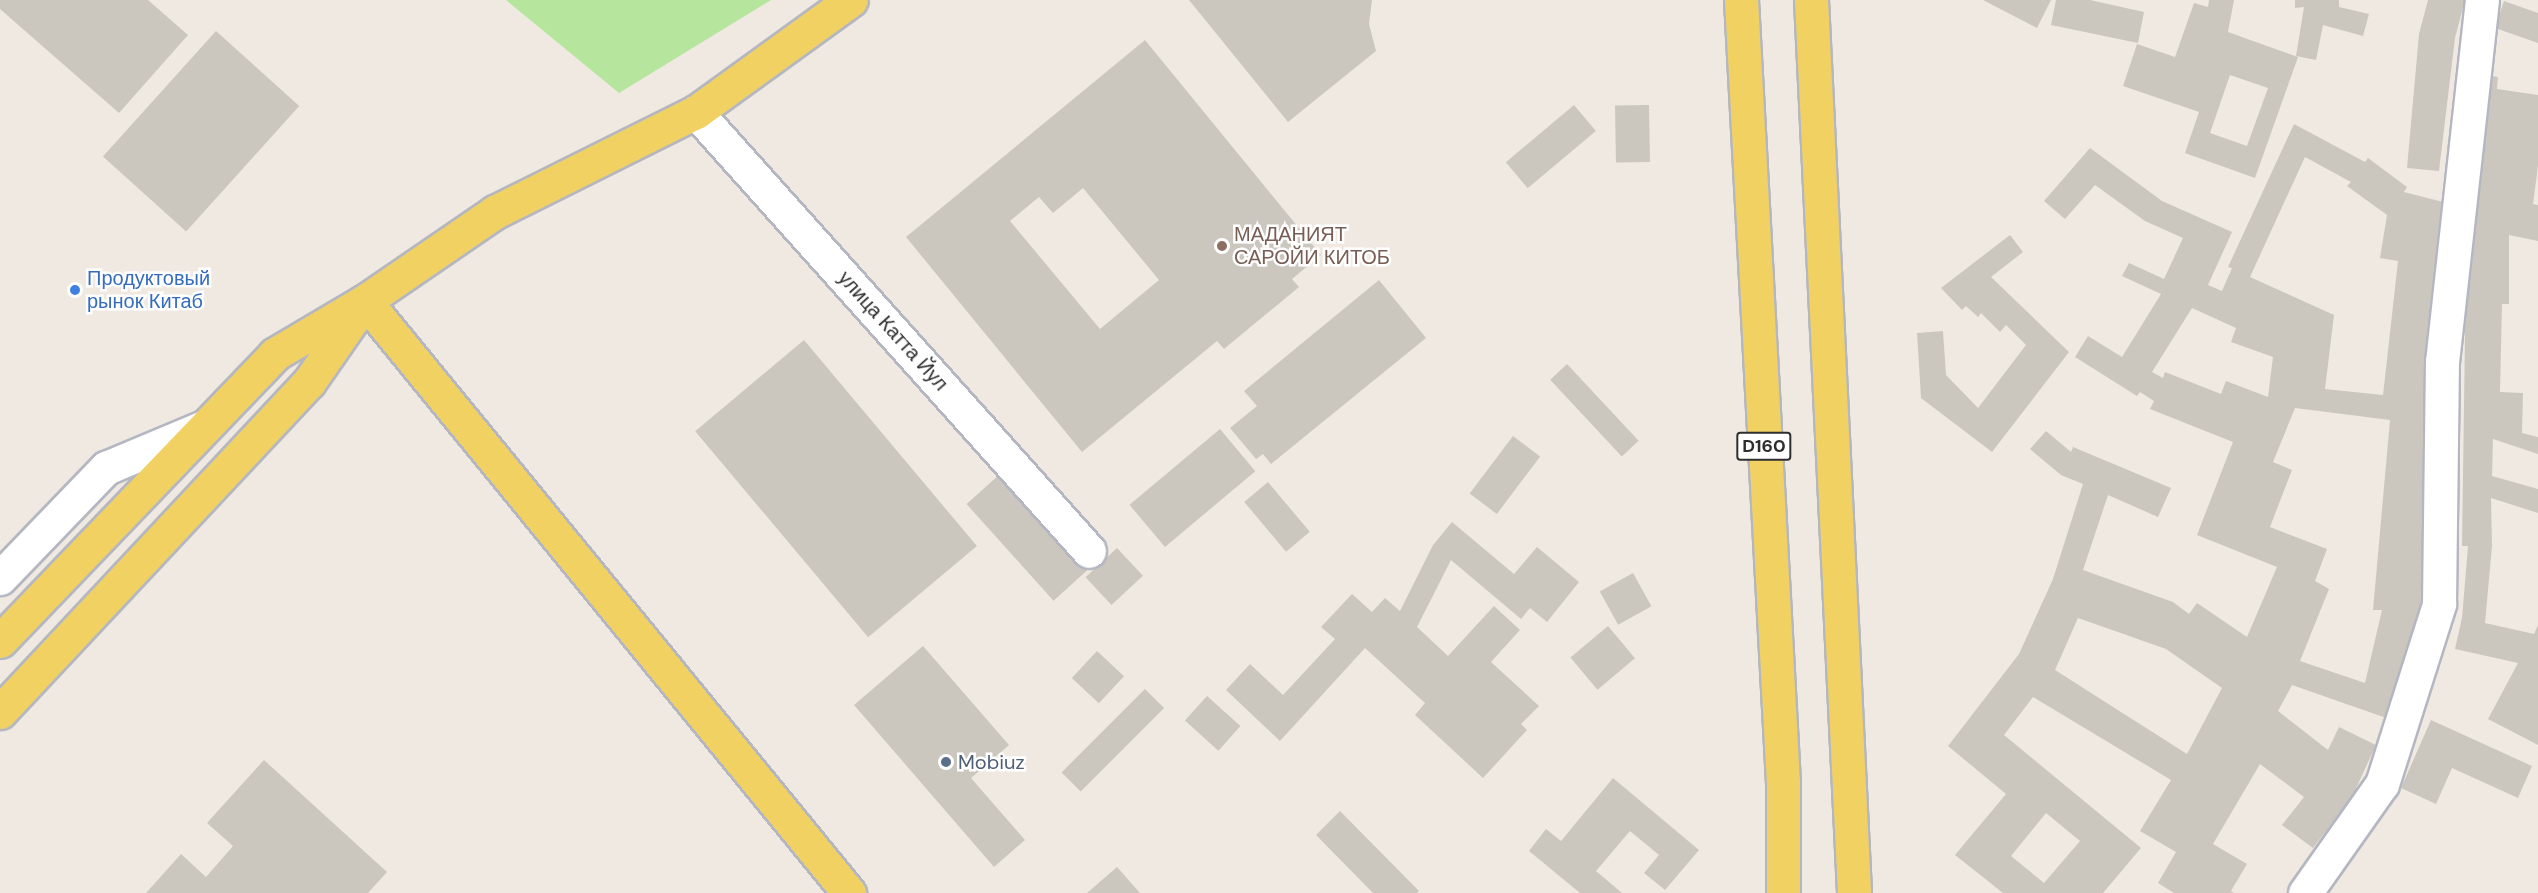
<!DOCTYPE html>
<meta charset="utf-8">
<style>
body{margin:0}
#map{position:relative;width:2538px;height:893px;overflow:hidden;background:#efe9e1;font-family:"DM Sans",sans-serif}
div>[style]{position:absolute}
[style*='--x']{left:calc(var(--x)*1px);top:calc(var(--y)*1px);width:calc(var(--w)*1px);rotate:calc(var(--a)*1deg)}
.green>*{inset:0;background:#b6e59e}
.building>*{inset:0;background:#cbc7bf;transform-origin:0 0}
.roads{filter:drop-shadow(2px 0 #b4b7c1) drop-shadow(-2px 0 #b4b7c1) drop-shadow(0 2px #b4b7c1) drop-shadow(0 -2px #b4b7c1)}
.minor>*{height:33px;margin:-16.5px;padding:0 16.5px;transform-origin:16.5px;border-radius:16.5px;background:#fff}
.major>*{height:33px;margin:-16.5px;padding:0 16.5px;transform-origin:16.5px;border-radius:16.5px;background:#f2d163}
.dots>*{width:16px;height:16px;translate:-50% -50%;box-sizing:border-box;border:3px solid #fff;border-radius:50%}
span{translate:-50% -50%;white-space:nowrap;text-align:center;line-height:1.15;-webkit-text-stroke:5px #fff;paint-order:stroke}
.shield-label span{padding:2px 4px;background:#fff;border:2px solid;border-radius:4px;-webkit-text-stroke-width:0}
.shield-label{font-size:18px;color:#2e2e2e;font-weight:700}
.education-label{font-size:20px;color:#785e54}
.left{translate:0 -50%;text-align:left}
.shop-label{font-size:20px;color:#366cbe}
.street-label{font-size:20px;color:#2e2e2e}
.service-label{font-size:20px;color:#4e5e75}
</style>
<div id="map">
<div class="green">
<div style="clip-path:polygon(506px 0,771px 0,619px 93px)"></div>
</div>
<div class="building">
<div style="clip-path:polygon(0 0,148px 0,188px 35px,119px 113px,0 9px)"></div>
<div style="clip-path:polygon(1189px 0,1372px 0,1369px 24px,1376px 51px,1288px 122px)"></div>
<div style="clip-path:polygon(1983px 0,2051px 0,2037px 28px)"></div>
<div style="clip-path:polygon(2056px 0,2090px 0,2144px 12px,2138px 43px,2051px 25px)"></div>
<div style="clip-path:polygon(evenodd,2209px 0,2234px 0,2228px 32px,2298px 57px,2255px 178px,2185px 153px,2199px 112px,2123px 86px,2137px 44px,2175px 57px,2194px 3px,2208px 7px,2209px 0,2230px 75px,2268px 88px,2247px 146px,2210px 133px,2230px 75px)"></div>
<div style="clip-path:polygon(2295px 0,2339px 0,2339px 7px,2369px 14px,2363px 36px,2323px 25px,2316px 60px,2296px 56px,2304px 7px,2295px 8px)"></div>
<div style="clip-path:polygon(2428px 0,2465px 0,2455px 38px,2439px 171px,2407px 168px,2419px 34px)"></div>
<div style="clip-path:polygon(2504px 1px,2538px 13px,2538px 43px,2495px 28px)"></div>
<div style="left:216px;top:31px;width:112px;height:169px;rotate:42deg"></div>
<div style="clip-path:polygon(evenodd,1145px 40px,1321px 255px,1292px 279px,1299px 287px,1224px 349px,1217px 341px,1082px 452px,906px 237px,1145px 40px,1083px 188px,1159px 280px,1100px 329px,1010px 221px,1039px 197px,1053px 213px,1083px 188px)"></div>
<div style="clip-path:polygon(2486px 75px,2498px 77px,2497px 89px,2538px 95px,2538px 166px,2533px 204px,2538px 205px,2538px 241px,2509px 235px,2509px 304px,2502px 304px,2500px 392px,2523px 393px,2522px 433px,2538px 437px,2538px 454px,2493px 439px,2492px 476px,2538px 489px,2538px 513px,2491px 498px,2492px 546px,2485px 623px,2534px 634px,2538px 625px,2538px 745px,2488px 719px,2518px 663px,2455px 649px,2462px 618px,2468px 546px,2462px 546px,2467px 197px)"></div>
<div style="left:1574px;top:105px;width:34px;height:89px;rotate:50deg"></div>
<div style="left:1649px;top:105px;width:57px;height:34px;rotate:89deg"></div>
<div style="clip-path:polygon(evenodd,2294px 124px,2365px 162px,2368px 158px,2407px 187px,2404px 192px,2451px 204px,2420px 615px,2392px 720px,2292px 685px,2278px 711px,2328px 750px,2339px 727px,2376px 745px,2352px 797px,2313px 848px,2282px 825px,2304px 797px,2260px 764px,2213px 844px,2247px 864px,2231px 891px,2234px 893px,2174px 893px,2158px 883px,2176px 852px,2140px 831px,2171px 780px,2033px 697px,2004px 735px,2141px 848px,2103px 893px,2003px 893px,1955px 855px,2006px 794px,1948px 746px,2019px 654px,2053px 579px,2083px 484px,2061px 475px,2030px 449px,2046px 431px,2071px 452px,2073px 447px,2171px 488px,2158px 517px,2108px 495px,2083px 570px,2173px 602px,2189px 614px,2197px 603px,2247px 637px,2277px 567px,2197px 535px,2233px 442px,2150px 409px,2154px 401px,2140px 392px,2137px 396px,2075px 357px,2088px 336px,2122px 357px,2161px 294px,2122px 276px,2129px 263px,2164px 279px,2183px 238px,2145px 221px,2095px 185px,2065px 219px,2044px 201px,2090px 148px,2162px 201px,2232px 232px,2208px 285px,2222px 291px,2232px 268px,2228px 267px,2294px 124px,2305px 157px,2351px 182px,2347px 186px,2387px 215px,2380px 258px,2398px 261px,2383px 395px,2325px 389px,2334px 315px,2250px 277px,2305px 157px,2294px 124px,2192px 308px,2236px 328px,2231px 342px,2273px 357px,2268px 397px,2226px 381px,2221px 394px,2165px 372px,2163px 378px,2152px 372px,2192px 308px,2294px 124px,2295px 408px,2390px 420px,2373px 610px,2382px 610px,2365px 683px,2300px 661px,2329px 589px,2315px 581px,2327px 549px,2270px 527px,2292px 470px,2273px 462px,2295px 408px,2294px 124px,2078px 618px,2166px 649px,2222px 688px,2187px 754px,2055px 670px,2078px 618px,2294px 124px,2046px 813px,2080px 841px,2044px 883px,2011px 856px,2046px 813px)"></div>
<div style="clip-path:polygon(2010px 235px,2023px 252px,1991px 277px,2069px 352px,1992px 452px,1921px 398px,1917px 333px,1943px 331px,1946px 375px,1978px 408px,2026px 345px,2006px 325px,2000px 332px,1981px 313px,1978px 317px,1966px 306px,1962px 310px,1941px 288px)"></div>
<div style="clip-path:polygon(1379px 280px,1426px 338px,1271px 464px,1263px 454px,1256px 459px,1230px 428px,1257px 406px,1244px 391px)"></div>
<div style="left:804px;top:340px;width:269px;height:142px;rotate:50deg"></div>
<div style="left:1567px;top:364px;width:105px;height:23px;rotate:47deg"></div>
<div style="left:1220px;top:429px;width:55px;height:118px;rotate:50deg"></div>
<div style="left:1513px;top:436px;width:34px;height:72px;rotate:37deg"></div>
<div style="left:1000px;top:474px;width:130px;height:45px;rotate:48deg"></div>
<div style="left:1268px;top:482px;width:65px;height:31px;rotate:50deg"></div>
<div style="clip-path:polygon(1452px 522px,1514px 574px,1537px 547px,1579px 582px,1547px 622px,1530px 608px,1521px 619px,1451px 560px,1417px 627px,1448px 656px,1494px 606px,1520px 630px,1491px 662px,1539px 706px,1521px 724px,1527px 730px,1483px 778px,1415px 715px,1425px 703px,1365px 648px,1280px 741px,1226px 690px,1250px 664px,1283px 695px,1335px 639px,1321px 627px,1352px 594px,1372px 612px,1385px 598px,1400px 611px,1433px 545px)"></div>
<div style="left:1117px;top:548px;width:38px;height:43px;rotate:47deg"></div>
<div style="left:1633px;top:573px;width:38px;height:38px;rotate:61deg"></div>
<div style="left:1608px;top:626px;width:42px;height:49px;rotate:50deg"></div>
<div style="clip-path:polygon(923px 646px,1009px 745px,971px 778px,1025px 840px,994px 867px,854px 705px)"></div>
<div style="left:1097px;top:651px;width:37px;height:37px;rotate:43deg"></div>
<div style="left:1145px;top:689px;width:27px;height:118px;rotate:45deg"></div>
<div style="left:1207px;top:696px;width:45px;height:33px;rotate:42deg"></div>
<div style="clip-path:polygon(2431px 720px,2532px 766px,2518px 798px,2452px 768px,2436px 804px,2401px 788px)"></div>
<div style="clip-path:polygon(264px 760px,387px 872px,368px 893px,146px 893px,181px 854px,206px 877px,233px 846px,207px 823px)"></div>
<div style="clip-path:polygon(1613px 778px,1699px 850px,1665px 890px,1644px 873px,1659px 855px,1630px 831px,1596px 871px,1622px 893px,1580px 893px,1529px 851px,1546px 829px,1561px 841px)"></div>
<div style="clip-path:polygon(1340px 811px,1419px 891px,1417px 893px,1373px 893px,1316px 835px)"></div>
<div style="clip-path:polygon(1117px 867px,1140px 893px,1087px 893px)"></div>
</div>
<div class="roads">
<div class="minor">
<div style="--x:696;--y:112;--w:589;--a:48.16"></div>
<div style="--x:0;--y:578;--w:153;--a:-46.1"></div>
<div style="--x:106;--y:468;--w:108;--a:-22.8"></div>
<div style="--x:2305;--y:893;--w:133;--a:-54.8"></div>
<div style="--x:2382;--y:784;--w:189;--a:-72.4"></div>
<div style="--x:2439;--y:604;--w:242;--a:-89.3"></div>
<div style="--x:2442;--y:362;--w:364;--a:-83.7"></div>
</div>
<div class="major">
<div style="--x:1741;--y:0;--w:783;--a:86.93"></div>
<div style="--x:1783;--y:782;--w:111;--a:90"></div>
<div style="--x:1811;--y:0;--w:894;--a:87.24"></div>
<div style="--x:365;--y:301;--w:765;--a:50.73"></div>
<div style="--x:0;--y:641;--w:397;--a:-46.2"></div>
<div style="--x:275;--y:354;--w:104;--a:-30.5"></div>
<div style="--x:365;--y:301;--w:158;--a:-34.4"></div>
<div style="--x:495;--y:212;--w:225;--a:-26.5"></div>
<div style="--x:696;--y:112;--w:191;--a:-35.9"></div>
<div style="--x:0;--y:712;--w:452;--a:-46.9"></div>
<div style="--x:309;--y:382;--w:88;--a:-55.2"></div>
</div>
</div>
<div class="dots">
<div style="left:1222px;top:246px;background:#8d6e63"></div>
<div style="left:75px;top:290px;background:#3f7fe0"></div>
<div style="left:946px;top:762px;background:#5c6f8a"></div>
</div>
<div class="shield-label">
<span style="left:1764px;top:446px">D160</span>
</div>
<div class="education-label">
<span class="left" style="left:1234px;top:246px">МАДАНИЯТ<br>САРОЙИ КИТОБ</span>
</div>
<div class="shop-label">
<span class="left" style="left:87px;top:290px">Продуктовый<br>рынок Китаб</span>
</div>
<div class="street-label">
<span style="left:893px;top:331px;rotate:48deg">улица Катта Йул</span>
</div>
<div class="service-label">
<span class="left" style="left:958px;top:762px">Mobiuz</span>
</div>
</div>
